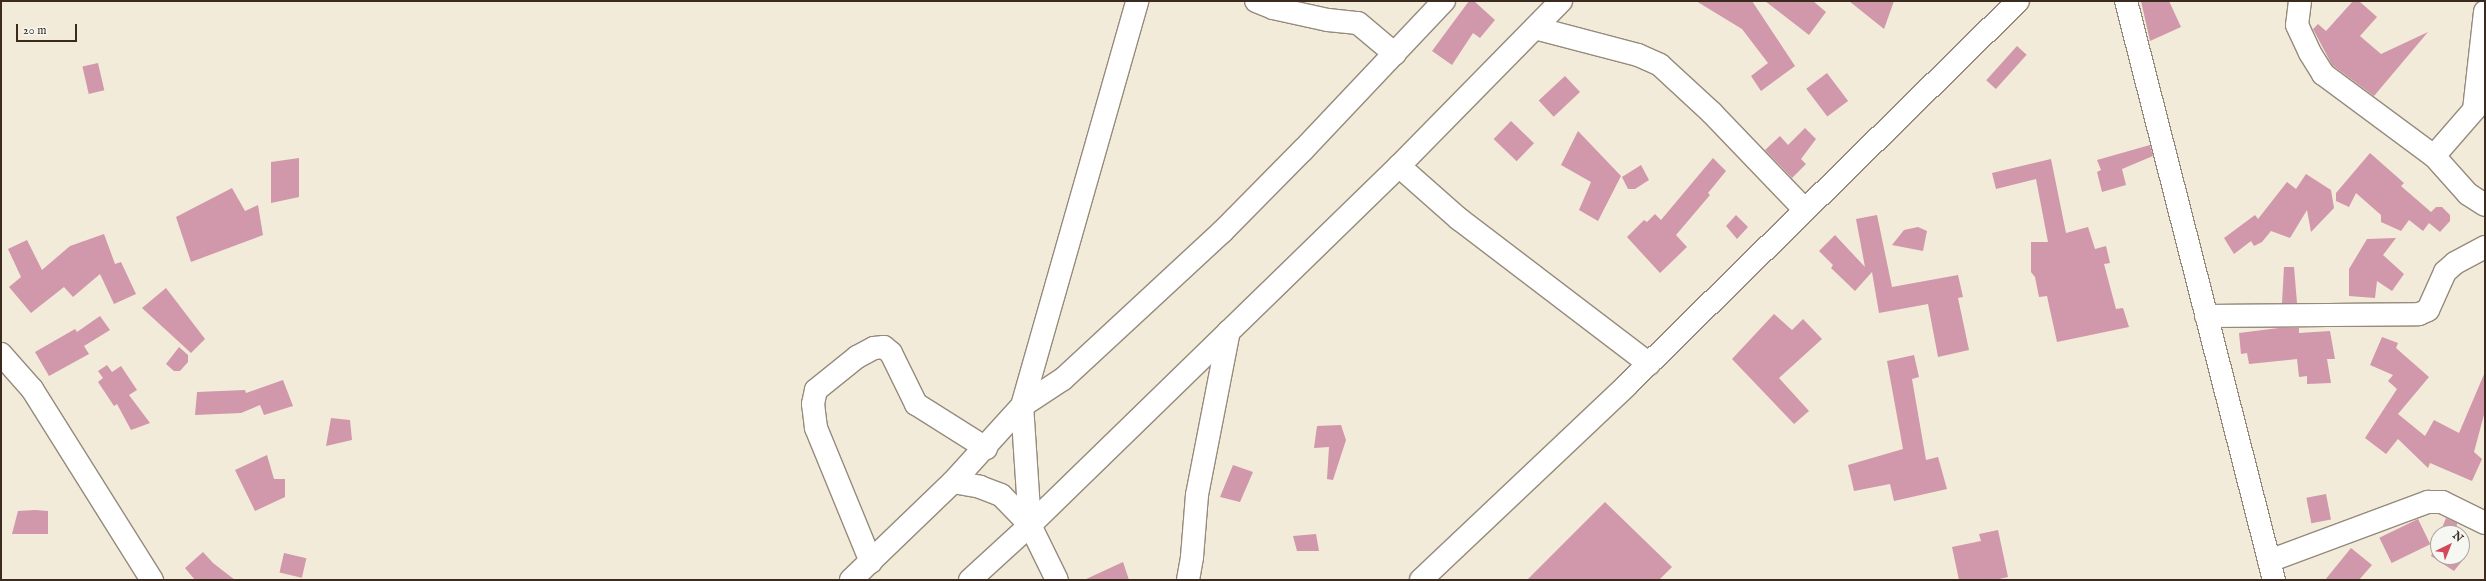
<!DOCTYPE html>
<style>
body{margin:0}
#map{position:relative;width:2486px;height:581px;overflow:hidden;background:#f2ebd9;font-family:"IM FELL English",serif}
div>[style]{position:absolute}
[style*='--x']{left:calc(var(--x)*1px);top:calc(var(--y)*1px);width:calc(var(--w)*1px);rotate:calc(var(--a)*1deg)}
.building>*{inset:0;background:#d197aa;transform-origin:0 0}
.roads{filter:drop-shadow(1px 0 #968a7c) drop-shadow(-1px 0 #968a7c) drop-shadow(0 1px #968a7c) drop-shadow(0 -1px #968a7c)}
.minor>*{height:22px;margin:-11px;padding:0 11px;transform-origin:11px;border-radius:11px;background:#fff}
.major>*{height:22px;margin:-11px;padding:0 11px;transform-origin:11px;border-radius:11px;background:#fff}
span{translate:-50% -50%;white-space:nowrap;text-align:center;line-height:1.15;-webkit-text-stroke:3.5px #f6f6f2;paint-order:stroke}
.frame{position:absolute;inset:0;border:2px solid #3b2a1e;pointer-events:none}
.north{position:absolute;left:2430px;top:525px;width:40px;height:40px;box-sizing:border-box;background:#f6f6f2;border:1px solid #aba49d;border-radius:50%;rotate:43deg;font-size:11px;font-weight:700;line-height:16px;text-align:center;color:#3b2a1e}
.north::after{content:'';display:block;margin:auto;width:14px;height:18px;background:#d1495b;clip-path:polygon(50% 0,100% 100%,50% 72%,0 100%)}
.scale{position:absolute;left:16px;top:24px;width:61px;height:18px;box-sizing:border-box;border:2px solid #3b2a1e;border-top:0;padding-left:5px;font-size:12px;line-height:14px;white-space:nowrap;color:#3b2a1e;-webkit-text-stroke:3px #f6f6f2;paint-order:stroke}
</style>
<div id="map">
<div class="building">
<div style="clip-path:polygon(1469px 1px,1474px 1px,1495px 20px,1480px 38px,1473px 33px,1452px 65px,1432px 51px)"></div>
<div style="clip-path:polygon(1696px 1px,1752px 1px,1795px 66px,1761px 91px,1751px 76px,1768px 63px,1742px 29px)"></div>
<div style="clip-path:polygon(1765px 1px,1813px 1px,1826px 12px,1809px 35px)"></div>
<div style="clip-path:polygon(1849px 1px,1894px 1px,1884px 29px)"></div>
<div style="clip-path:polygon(2141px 1px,2169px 1px,2181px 27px,2150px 41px)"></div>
<div style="clip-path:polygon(2353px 1px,2359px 1px,2377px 17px,2360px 36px,2381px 54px,2428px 32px,2374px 96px,2332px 65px,2313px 29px,2318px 24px,2326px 31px)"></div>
<div style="left:2017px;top:46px;width:13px;height:46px;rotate:42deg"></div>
<div style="left:98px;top:63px;width:28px;height:16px;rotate:77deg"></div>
<div style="left:1827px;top:73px;width:35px;height:26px;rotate:53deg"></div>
<div style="left:1565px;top:76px;width:22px;height:36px;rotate:47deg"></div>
<div style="left:1511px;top:121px;width:32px;height:25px;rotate:44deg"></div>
<div style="clip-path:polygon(1805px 128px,1816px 139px,1801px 159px,1806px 164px,1792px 178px,1765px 150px,1780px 136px,1788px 145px)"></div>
<div style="clip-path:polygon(1578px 131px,1621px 176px,1598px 221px,1579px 210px,1591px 182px,1561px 165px)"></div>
<div style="clip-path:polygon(2150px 145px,2153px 156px,2122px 169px,2126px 185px,2102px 192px,2097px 172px,2101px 170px,2097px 160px)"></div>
<div style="clip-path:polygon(2370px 153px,2404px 183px,2401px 186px,2431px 212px,2436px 207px,2442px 207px,2450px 215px,2450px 221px,2440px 232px,2429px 223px,2423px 231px,2409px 220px,2401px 231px,2381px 222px,2381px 215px,2356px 193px,2349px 207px,2336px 201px,2336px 193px)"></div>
<div style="clip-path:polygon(299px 158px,299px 197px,271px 203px,271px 162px)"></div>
<div style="clip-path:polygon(1713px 158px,1726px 171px,1708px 193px,1710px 195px,1676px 235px,1687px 247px,1660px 273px,1627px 237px,1644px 220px,1647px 222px,1655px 214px,1661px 220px)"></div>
<div style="clip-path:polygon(2051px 159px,2066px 233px,2088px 227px,2095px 249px,2106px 246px,2110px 263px,2104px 264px,2116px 309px,2123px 308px,2129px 327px,2057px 342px,2047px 296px,2039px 297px,2035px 277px,2031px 272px,2031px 242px,2048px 242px,2036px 179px,1996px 189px,1992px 173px)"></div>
<div style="clip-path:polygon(1641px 165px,1649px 180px,1635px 189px,1628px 189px,1622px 177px)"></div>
<div style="clip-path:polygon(2306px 174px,2331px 190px,2334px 208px,2311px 232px,2307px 210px,2290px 238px,2271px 231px,2262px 242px,2254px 246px,2251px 241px,2234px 254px,2224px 238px,2255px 215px,2258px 219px,2287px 182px,2296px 189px)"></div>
<div style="clip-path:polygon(232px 188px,245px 211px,258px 205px,263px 235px,191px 262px,176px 217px)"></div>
<div style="clip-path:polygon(1736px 215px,1748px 227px,1737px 239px,1726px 226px)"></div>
<div style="clip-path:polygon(1877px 215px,1892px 287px,1958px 275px,1963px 297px,1958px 298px,1969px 350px,1938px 357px,1928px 304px,1879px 313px,1872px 272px,1855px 291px,1831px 268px,1833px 265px,1819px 251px,1835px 235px,1865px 267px,1856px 219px)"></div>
<div style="clip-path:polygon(1918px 227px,1927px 231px,1923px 251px,1892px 245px,1904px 230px)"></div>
<div style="clip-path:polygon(104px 234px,115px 264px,121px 262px,136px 294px,114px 304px,100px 274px,73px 297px,64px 287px,31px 313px,9px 287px,21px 277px,8px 249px,27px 240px,42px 270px,70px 246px)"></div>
<div style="clip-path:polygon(2396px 238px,2383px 255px,2404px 274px,2392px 291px,2377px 281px,2375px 298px,2349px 296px,2349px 269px,2367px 239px)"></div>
<div style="clip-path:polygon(2284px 267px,2294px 267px,2297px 303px,2282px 303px)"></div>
<div style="clip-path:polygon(166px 288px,205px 339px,191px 353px,142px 308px)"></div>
<div style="clip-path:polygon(1774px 314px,1792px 330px,1803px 319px,1822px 339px,1779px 378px,1809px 411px,1794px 424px,1732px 359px)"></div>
<div style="clip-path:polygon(100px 316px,110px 330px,84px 346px,89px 354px,49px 376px,35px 352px,75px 329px,77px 332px)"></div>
<div style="clip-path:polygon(2279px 328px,2299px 328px,2299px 333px,2330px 331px,2335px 359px,2327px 359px,2331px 383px,2307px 384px,2307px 376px,2299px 377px,2297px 359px,2249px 364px,2247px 353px,2241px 354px,2239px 333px)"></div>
<div style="clip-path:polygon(2382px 337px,2398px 343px,2396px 348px,2429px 377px,2398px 414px,2425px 436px,2434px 420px,2459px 433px,2485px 372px,2485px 411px,2474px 452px,2482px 459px,2472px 481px,2430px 463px,2428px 468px,2398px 439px,2386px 454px,2365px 438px,2397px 389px,2388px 381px,2393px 375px,2370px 365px)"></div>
<div style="clip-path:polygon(179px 347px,188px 355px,188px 362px,180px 371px,174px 371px,166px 364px)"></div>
<div style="clip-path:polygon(1914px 355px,1919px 377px,1912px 379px,1926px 460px,1938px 457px,1947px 489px,1894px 501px,1890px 484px,1854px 491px,1848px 465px,1903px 449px,1887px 361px)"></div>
<div style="clip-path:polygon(107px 365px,112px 372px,121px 366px,137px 390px,129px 395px,150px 423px,131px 430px,117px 404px,114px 406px,98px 382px,103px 378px,98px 371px)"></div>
<div style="clip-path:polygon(283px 380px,293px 406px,264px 415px,260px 405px,241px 413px,195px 415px,197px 392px,245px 390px,246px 393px)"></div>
<div style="clip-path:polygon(331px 418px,350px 420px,352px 440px,326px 446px)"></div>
<div style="clip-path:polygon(1341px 425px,1346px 440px,1333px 480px,1327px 479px,1329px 447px,1314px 448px,1317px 426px)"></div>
<div style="clip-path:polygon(267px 455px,274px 479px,285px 479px,285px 497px,255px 511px,235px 470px)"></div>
<div style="clip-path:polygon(1233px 465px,1253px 472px,1240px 502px,1220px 497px)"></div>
<div style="left:2326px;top:494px;width:26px;height:20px;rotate:79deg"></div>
<div style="clip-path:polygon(1605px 502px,1672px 567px,1659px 580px,1527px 580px)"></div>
<div style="clip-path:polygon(35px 510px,48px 511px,48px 534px,12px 534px,18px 511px)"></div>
<div style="clip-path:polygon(2446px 518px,2457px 523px,2456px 533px,2440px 533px)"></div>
<div style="left:2418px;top:519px;width:28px;height:43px;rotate:64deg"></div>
<div style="clip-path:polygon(1998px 530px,2008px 577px,1994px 580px,1959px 580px,1952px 547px,1981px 541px,1979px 534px)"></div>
<div style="clip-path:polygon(1316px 534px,1319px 551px,1297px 551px,1293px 536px)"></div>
<div style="clip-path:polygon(2438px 538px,2438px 557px,2462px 557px,2463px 544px,2462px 561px,2454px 571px,2431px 556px)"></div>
<div style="clip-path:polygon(2351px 548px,2372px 565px,2359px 580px,2325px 580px)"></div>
<div style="clip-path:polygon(203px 552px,213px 563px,235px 580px,195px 580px,185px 568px)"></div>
<div style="left:284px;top:553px;width:23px;height:20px;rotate:13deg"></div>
<div style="clip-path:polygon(1123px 562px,1129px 580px,1084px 580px)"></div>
</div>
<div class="roads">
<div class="minor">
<div style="--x:1256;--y:1;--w:18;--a:22"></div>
<div style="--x:1273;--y:8;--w:56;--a:12.3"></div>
<div style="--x:1328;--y:20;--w:30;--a:6"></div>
<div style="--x:1358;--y:23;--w:48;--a:40"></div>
<div style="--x:2126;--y:1;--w:598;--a:75.66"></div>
<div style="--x:2300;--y:1;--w:24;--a:97"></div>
<div style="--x:2297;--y:25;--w:31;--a:65"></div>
<div style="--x:2310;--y:53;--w:25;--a:58"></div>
<div style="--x:2323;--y:74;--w:138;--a:36.5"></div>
<div style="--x:2434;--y:156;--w:51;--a:48.2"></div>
<div style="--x:2468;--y:194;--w:20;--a:33"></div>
<div style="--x:1535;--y:28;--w:106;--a:14.7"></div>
<div style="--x:1638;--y:55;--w:24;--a:24"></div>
<div style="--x:1660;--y:65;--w:71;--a:42.7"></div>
<div style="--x:1712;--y:113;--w:134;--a:46.2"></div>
<div style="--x:2434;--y:156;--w:61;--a:-49"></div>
<div style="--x:2474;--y:110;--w:99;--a:-83.6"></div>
<div style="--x:1399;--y:166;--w:80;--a:41.5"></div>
<div style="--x:1459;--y:219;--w:239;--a:37.3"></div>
<div style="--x:2206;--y:316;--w:213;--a:-0.5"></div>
<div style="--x:2419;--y:314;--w:10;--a:-24"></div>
<div style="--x:2428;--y:310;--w:42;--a:-65.9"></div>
<div style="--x:2445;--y:272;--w:13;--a:-42"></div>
<div style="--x:2455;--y:263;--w:34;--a:-28"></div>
<div style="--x:1;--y:354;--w:47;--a:48.5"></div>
<div style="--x:32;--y:389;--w:226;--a:57.9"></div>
<div style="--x:953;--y:482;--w:27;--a:10"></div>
<div style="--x:980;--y:487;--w:22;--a:21"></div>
<div style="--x:1001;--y:495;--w:42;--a:46"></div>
<div style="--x:1030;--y:525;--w:61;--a:63.9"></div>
<div style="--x:1030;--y:525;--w:119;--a:-93.8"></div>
<div style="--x:1022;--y:406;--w:49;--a:-33.4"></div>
<div style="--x:1063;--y:379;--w:217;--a:-42.8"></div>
<div style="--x:1222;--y:232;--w:115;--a:-45.4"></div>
<div style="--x:1303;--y:150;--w:205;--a:-46.6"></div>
<div style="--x:2269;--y:561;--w:170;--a:-20.4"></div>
<div style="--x:2428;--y:502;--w:14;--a:0"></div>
<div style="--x:2442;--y:502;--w:48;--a:26"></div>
<div style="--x:871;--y:562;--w:145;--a:-112.3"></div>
<div style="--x:816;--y:428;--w:24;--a:-97"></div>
<div style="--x:813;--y:404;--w:14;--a:-78"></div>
<div style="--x:816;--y:390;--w:53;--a:-38.8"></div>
<div style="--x:857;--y:357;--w:19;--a:-28"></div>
<div style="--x:874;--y:348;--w:10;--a:-6"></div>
<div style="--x:884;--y:347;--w:9;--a:41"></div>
<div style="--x:891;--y:353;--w:57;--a:63.9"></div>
<div style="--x:916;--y:404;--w:83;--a:32.2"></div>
<div style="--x:851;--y:580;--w:141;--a:-43.9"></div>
<div style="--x:953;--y:482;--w:103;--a:-47.8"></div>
<div style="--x:1022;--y:406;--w:421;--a:-74.1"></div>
<div style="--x:970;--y:580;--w:81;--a:-42.5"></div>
<div style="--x:1030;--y:525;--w:515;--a:-44.21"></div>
<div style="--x:1399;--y:166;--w:231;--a:-45.5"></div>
<div style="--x:1188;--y:580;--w:23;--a:-80"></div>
<div style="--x:1192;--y:557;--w:62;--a:-85.4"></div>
<div style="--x:1197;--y:495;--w:167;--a:-79"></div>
</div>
<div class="major">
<div style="--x:1421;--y:580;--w:282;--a:-43.4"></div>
<div style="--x:1626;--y:386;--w:549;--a:-44.48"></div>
</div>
</div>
<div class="frame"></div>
<div class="north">N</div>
<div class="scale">20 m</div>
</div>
